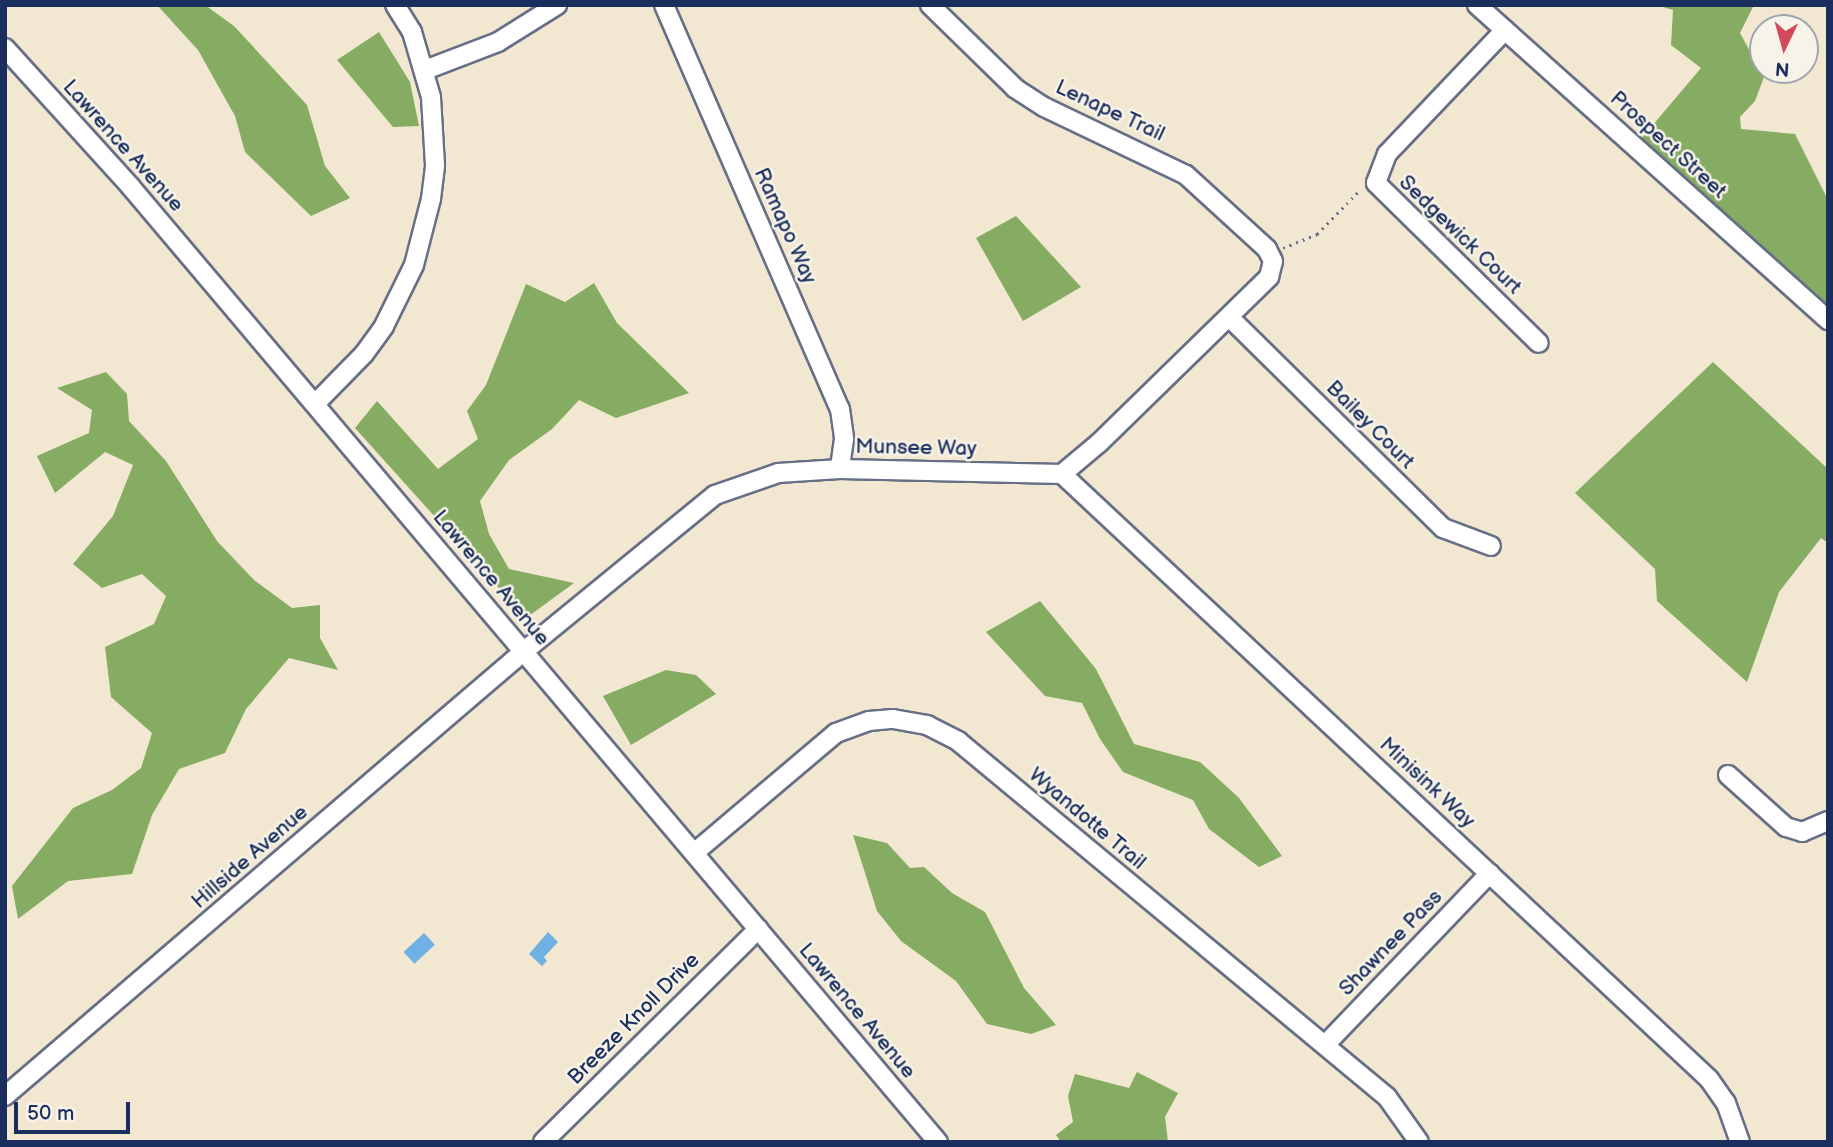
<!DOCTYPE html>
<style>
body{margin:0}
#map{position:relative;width:1833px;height:1147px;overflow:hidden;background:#f2e7d0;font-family:"Balsamiq Sans",sans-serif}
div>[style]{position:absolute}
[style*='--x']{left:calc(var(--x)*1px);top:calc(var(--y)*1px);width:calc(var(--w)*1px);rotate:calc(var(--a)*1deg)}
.forest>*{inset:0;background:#85ac62}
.water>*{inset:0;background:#6fb1e4;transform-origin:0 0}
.path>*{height:2.5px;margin-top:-1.25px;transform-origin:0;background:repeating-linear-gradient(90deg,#666f86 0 2px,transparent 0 7px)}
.roads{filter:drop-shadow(2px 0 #666f86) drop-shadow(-2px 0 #666f86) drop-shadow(0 2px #666f86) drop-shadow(0 -2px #666f86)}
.minor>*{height:18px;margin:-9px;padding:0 9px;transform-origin:9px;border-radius:9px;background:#fff}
span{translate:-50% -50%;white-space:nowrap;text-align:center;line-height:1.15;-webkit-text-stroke:5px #f7f3e8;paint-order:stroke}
.street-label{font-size:21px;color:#1b2f5e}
.frame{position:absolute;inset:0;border:7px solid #1b2f5e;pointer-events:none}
.north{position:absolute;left:1749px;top:14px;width:70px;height:70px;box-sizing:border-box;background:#f7f3e8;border:2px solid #9fa5b1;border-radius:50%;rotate:185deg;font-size:19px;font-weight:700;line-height:28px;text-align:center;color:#1b2f5e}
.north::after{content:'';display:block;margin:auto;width:24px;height:32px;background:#d1495b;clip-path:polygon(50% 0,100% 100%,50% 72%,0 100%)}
.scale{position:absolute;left:14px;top:1102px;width:116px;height:32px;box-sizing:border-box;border:4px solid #1b2f5e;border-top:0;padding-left:9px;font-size:21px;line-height:24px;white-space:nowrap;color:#1b2f5e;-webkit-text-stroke:5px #f7f3e8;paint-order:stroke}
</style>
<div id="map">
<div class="forest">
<div style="clip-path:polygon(157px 5px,205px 5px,234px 26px,307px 105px,325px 166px,350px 198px,311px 216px,245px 152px,235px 116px,198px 50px)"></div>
<div style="clip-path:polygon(1656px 5px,1754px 5px,1740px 33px,1764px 77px,1755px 101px,1740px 117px,1741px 129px,1795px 134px,1828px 200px,1828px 310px,1641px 139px,1701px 68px,1671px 45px,1673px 10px)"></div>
<div style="clip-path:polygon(379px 32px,410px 82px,419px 126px,393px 127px,337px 60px)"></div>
<div style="clip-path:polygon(1016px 216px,1081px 287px,1023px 321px,976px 238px)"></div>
<div style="clip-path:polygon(594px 283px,617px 323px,689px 393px,616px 418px,579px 400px,552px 429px,509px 460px,480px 501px,489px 534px,509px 569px,574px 583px,526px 618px,355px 428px,377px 401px,438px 469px,478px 439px,467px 411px,486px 385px,526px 284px,565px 302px)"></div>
<div style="clip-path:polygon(1713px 362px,1828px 469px,1828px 543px,1821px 538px,1779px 592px,1747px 682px,1657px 601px,1655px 569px,1575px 493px)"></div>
<div style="clip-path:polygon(106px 372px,127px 394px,129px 421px,166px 461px,217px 541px,254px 580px,292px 608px,320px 605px,320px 638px,338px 670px,289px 658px,246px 709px,225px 753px,179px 769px,152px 815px,132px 874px,68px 881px,18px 919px,12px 886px,73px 808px,112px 790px,141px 768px,152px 733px,111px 697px,105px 647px,154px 624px,166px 596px,142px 574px,102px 588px,73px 564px,113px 516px,133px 465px,105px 452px,55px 493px,37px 456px,89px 433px,92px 410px,57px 388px)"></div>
<div style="clip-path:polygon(1040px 601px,1096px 669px,1134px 744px,1200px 762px,1239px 798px,1282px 856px,1259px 867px,1209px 829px,1193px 800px,1123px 772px,1100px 739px,1082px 703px,1045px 696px,986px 632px)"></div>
<div style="clip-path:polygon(666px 670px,696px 675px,716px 694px,631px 745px,603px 696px)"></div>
<div style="clip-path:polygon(853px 835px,887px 843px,910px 868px,924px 867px,952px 893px,985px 912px,1024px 988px,1056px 1025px,1031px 1034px,987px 1024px,956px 981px,901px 941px,877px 911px)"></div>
<div style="clip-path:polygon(1137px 1072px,1178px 1093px,1165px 1117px,1168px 1142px,1061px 1142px,1056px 1135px,1073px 1122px,1068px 1096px,1075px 1074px,1129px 1088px)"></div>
</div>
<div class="water">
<div style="clip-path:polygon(548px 932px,558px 942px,544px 957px,547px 961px,542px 966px,529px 954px)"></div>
<div style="left:424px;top:933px;width:16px;height:28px;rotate:47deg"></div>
</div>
<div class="path">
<div style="--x:1283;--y:248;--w:37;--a:-22"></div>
<div style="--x:1317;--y:234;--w:62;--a:-45.7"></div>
</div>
<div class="roads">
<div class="minor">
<div style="--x:664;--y:5;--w:441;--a:66.5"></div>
<div style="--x:840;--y:409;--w:30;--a:82"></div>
<div style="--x:844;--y:439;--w:30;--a:98"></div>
<div style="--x:1477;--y:5;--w:472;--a:41.9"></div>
<div style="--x:1505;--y:30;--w:171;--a:133.6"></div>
<div style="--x:1387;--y:154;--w:31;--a:111"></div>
<div style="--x:1376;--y:183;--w:228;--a:44.5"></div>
<div style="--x:5;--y:48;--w:186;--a:47.8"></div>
<div style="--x:130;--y:186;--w:1252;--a:49.8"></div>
<div style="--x:425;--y:70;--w:78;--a:-21"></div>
<div style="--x:498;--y:42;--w:70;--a:-32.1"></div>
<div style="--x:1230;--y:318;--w:299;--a:44.6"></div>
<div style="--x:1443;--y:528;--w:51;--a:20.6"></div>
<div style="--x:315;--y:404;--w:70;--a:-45.6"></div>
<div style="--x:364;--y:354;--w:34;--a:-54"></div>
<div style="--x:384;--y:326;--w:68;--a:-63.8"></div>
<div style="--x:414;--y:265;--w:68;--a:-75.6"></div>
<div style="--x:431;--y:199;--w:34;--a:-83"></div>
<div style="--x:435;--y:165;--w:68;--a:-93.4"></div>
<div style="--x:431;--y:97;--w:68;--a:-106.3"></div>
<div style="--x:412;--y:32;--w:32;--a:-122"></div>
<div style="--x:1062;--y:474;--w:886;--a:43.08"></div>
<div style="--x:1709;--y:1079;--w:29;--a:55"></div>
<div style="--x:1726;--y:1103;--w:41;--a:70.3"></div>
<div style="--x:1728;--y:775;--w:78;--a:41.9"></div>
<div style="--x:1786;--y:827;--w:17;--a:17"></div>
<div style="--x:1802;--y:832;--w:28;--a:-23"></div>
<div style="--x:694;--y:853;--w:186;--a:-40.2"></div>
<div style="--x:836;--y:733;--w:35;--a:-20"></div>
<div style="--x:869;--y:721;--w:24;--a:-5"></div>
<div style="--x:893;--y:719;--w:35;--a:10"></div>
<div style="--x:927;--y:725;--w:35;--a:27"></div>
<div style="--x:958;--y:741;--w:557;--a:39.69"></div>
<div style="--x:1387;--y:1097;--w:55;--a:54.6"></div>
<div style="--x:1325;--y:1045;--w:238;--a:-46.2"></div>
<div style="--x:5;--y:1096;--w:682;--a:-40.6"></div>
<div style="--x:523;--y:652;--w:248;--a:-39.3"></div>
<div style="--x:715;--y:495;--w:67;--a:-19.2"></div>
<div style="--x:778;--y:473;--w:62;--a:-3.7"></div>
<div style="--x:840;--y:469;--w:222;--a:1.3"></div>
<div style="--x:1062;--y:474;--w:48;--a:-40"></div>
<div style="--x:1099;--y:443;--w:238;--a:-44.3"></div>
<div style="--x:1269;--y:277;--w:16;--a:-76"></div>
<div style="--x:1273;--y:261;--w:13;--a:-117"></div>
<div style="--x:1267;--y:249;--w:110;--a:-137.6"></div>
<div style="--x:1186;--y:175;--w:157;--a:-154.4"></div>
<div style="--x:1044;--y:107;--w:35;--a:-147"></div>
<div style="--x:1015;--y:88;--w:119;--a:-135.7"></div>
<div style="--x:543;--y:1142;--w:303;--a:-44.7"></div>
</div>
</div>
<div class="street-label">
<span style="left:1110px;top:111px;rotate:25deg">Lenape Trail</span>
<span style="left:1668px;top:145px;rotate:42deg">Prospect Street</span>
<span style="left:123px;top:146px;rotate:48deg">Lawrence Avenue</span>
<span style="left:785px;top:226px;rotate:66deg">Ramapo Way</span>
<span style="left:1460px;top:235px;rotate:44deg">Sedgewick Court</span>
<span style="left:1370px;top:425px;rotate:45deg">Bailey Court</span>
<span style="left:916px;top:448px;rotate:1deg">Munsee Way</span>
<span style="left:491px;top:578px;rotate:50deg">Lawrence Avenue</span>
<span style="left:1427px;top:783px;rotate:43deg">Minisink Way</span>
<span style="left:1087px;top:819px;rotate:40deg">Wyandotte Trail</span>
<span style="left:250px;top:857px;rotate:-41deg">Hillside Avenue</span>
<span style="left:1391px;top:943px;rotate:-46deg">Shawnee Pass</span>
<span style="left:857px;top:1011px;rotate:50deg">Lawrence Avenue</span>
<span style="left:634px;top:1019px;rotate:-45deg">Breeze Knoll Drive</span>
</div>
<div class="frame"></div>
<div class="north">N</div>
<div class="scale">50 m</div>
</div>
